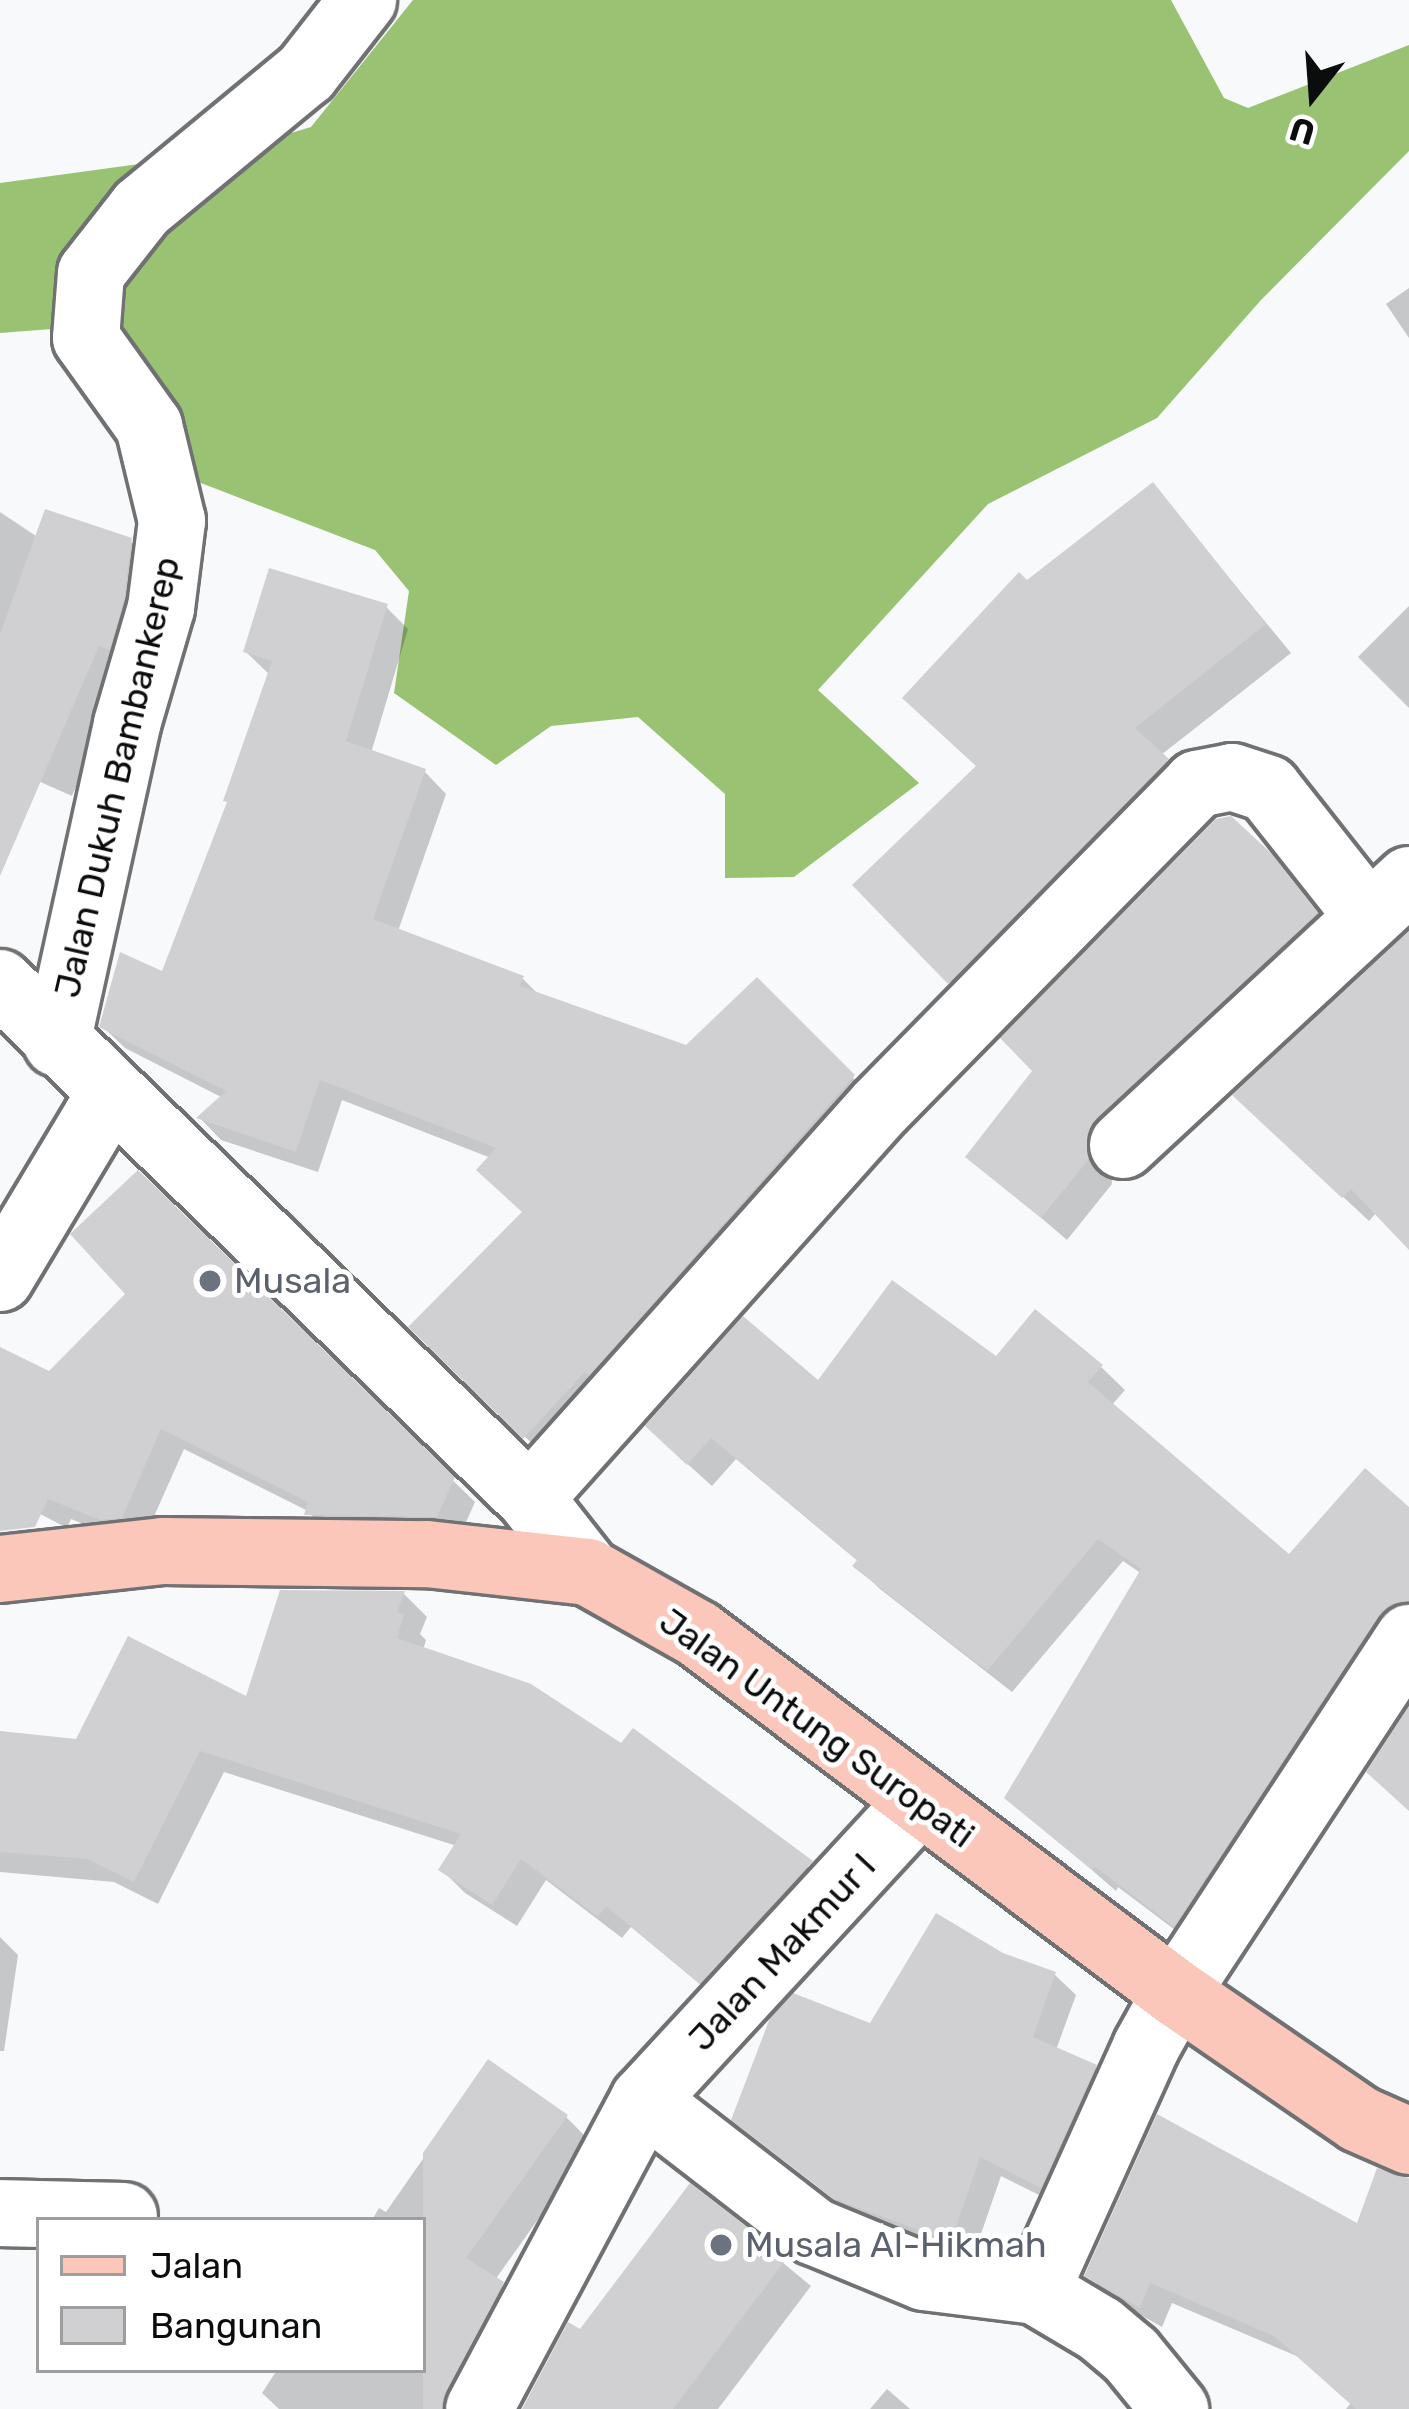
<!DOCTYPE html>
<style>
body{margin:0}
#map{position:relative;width:1409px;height:2409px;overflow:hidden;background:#f7f9fb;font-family:Rubik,sans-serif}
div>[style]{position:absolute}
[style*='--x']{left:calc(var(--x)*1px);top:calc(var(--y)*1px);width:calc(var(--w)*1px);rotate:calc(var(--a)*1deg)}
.forest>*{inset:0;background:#99c372}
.shadow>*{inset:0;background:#0003}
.building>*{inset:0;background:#d0cfd2}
.roads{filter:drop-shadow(3px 0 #707173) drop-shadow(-3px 0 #707173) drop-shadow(0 3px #707173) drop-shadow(0 -3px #707173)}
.minor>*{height:66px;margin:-33px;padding:0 33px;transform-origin:33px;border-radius:33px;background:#fff}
.major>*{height:66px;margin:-33px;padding:0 33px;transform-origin:33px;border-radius:33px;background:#fbc7bb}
.dots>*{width:33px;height:33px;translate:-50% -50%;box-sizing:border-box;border:6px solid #fff;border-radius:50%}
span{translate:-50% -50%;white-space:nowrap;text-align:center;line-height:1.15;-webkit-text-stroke:10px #fff;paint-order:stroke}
.street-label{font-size:36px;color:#0b0c0c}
.worship-label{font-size:36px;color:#5b616d}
.left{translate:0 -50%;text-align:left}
.legend{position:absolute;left:36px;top:2217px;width:390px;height:156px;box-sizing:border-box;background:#fff;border:3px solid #9d9e9e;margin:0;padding:15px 21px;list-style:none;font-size:36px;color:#0b0c0c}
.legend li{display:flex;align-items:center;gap:24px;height:60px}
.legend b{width:60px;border:3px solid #9d9e9e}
.north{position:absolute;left:1253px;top:36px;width:120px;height:120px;-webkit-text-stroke:9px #fff;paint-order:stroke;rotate:197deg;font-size:33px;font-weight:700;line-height:48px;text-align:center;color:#0b0c0c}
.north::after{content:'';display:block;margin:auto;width:42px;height:54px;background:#0b0c0c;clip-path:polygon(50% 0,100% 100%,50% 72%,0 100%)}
</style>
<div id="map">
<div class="forest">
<div style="clip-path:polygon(413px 0,1171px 0,1224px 98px,1248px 108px,1409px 45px,1409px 151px,1261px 300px,1157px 418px,988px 504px,818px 690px,919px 783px,794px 877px,725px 878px,725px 794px,638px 717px,551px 726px,496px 765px,394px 693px,409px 591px,375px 550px,188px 478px,52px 329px,0 333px,0 183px,227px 152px,311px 127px)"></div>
</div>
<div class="shadow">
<div style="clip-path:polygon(1409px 288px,1409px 338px,1386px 304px)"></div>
<div style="clip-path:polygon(1153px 486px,1291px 653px,1161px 755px,1194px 788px,977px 1009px,856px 885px,979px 767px,1027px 584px)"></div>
<div style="clip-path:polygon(0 512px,39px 538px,130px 541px,157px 567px,126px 670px,72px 796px,27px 776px,0 864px)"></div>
<div style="clip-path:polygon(1409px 606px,1409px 708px,1358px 657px)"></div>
<div style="clip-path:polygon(386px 607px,408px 629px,371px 753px,424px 771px,446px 794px,398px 931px,522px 978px,540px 996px,686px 1048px,757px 981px,875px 1100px,547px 1458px,412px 1327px,525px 1213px,491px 1158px,342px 1100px,318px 1172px,221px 1140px,200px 1118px,223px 1098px,125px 1048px,102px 1026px,164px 976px,230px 803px,270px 675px,246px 652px)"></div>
<div style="clip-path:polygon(1269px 855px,1340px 939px,1110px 1160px,1112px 1184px,1067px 1240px,969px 1156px)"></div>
<div style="clip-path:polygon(1409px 935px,1409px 1245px,1377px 1212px,1369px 1221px,1261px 1120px)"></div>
<div style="clip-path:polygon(138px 1174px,475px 1502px,459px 1538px,329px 1536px,308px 1511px,184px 1449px,144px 1539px,124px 1541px,71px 1519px,67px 1528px,0 1493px,0 1351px,49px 1375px,129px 1294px)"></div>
<div style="clip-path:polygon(997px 1360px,1101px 1367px,1125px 1390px,1111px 1406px,1289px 1558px,1409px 1511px,1409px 1634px,1199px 1948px,1118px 1887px,1116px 1891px,1008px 1797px,1142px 1574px,1123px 1561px,1012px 1692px,880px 1589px,856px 1566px,859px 1562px,736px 1459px,712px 1486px,672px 1450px,818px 1384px)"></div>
<div style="clip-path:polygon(282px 1593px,404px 1594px,427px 1617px,420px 1634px,426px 1640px,423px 1650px,622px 1747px,634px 1732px,834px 1887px,725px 2005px,631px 1927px,622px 1938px,546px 1880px,517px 1926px,465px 1893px,442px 1870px,457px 1846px,224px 1772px,158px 1904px,114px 1882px,0 1872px,0 1734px,78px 1742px,247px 1700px)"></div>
<div style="clip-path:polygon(0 1937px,18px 1955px,4px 2051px,0 2051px)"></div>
<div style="clip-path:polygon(1002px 1956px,1055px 1975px,1076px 1995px,1056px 2050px,1095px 2067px,1116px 2088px,1063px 2207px,1001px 2176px,972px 2260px,858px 2219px,734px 2119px,871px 2026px)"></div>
<div style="clip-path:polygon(489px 2064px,566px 2117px,592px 2143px,495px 2280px,528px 2310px,476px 2409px,279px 2409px,262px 2393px,277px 2370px,423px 2370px,423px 2220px,372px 2220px,379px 2208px,386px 2212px)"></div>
<div style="clip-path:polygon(1409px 2185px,1409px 2409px,1346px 2409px,1351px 2403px,1299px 2357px,1172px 2303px,1162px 2327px,1109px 2297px,1088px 2275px,1358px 2228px)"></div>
<div style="clip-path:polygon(691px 2187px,811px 2286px,718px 2409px,525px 2409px)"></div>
<div style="clip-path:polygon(887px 2389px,910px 2409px,870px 2409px)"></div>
</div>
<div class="building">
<div style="clip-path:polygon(1153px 482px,1266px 624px,1135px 728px,1169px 759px,948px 984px,852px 885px,976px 766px,902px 698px,1019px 572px,1027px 580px)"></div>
<div style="clip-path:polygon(45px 509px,132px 538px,124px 600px,110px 650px,99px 646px,0 876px,0 634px)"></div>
<div style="clip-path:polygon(269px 568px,388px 604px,346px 741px,426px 769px,373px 919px,524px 976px,520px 986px,686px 1045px,757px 977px,855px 1075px,589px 1376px,585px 1372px,523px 1439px,408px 1327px,522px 1212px,476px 1170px,496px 1148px,320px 1080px,296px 1152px,196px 1118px,226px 1091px,99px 1027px,120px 952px,162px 971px,227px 802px,223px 801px,272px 661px,243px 652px)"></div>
<div style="clip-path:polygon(1231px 816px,1271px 853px,1318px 913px,1098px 1118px,1087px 1135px,1089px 1159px,1041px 1218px,965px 1157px,1032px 1071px,1000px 1038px,1216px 819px)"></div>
<div style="clip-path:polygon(1409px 931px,1409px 1250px,1351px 1189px,1342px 1198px,1232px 1095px)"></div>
<div style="clip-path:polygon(138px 1170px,455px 1477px,437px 1517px,304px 1515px,308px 1502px,161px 1429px,122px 1518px,100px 1520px,48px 1499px,35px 1527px,0 1531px,0 1347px,49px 1371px,125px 1294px,70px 1234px)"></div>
<div style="clip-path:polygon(892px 1280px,996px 1356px,1035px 1309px,1103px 1365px,1088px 1382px,1289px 1554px,1365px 1468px,1409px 1507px,1409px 1601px,1391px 1605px,1378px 1617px,1174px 1927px,1094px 1866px,1092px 1870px,1004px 1798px,1141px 1569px,1098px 1539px,987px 1671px,852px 1566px,857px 1560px,711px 1438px,687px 1465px,645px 1426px,743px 1316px,818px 1380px)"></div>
<div style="clip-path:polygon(280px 1590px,405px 1591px,397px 1612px,404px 1614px,397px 1638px,531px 1684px,621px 1743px,633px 1728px,813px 1861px,700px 1984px,606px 1906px,598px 1917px,521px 1859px,492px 1905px,438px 1870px,461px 1834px,200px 1751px,134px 1882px,87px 1859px,0 1852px,0 1731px,76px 1739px,128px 1636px,246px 1696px)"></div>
<div style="clip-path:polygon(1409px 1706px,1409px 1811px,1366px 1772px)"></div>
<div style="clip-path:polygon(936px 1913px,1003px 1953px,1056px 1972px,1033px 2037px,1097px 2065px,1041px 2188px,980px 2157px,951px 2242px,834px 2199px,731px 2120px,770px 2018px,793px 1993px,870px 2023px)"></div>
<div style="clip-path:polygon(488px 2059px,568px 2115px,466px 2258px,504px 2282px,442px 2409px,423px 2409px,423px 2153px)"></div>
<div style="clip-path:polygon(1157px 2114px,1357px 2223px,1377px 2168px,1409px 2178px,1409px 2409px,1356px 2409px,1274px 2336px,1150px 2283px,1140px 2308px,1084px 2276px)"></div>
<div style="clip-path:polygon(690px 2183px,787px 2258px,673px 2409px,522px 2409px,568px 2322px,580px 2329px)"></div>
</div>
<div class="roads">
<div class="minor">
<div style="--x:0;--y:983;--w:739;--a:44.18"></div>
<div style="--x:530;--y:1498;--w:94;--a:51.9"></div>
<div style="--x:57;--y:1043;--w:327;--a:-77.6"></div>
<div style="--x:127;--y:724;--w:121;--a:-73.7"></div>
<div style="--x:161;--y:608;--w:88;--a:-82.8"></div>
<div style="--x:172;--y:521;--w:98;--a:-103.6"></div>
<div style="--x:149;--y:426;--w:108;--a:-125.6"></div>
<div style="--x:86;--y:338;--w:65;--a:-85.6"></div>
<div style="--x:91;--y:273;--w:83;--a:-51.9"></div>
<div style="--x:142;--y:208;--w:212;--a:-39.5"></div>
<div style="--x:306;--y:73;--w:93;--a:-52"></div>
<div style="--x:1123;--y:1145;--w:390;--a:-42.8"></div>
<div style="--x:0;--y:1278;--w:189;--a:-59.1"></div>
<div style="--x:97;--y:1116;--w:25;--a:-37"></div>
<div style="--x:530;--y:1498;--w:525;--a:-48.17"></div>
<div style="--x:880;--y:1107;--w:453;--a:-45.5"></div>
<div style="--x:1197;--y:784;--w:36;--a:-11"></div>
<div style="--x:1232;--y:777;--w:38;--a:18"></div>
<div style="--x:1268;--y:789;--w:163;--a:51.7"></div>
<div style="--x:644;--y:2100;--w:216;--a:37.7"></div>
<div style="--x:815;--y:2232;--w:118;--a:22.4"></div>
<div style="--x:924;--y:2277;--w:113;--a:7.1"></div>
<div style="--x:1036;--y:2291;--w:74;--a:30.7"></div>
<div style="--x:1100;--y:2329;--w:40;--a:40"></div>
<div style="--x:1131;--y:2355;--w:70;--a:50.8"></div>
<div style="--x:0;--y:2213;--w:124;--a:1.4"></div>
<div style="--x:1036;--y:2291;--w:268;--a:-65.7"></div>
<div style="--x:1146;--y:2047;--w:62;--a:-60.9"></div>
<div style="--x:1176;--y:1993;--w:425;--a:-56.7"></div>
<div style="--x:479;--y:2409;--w:350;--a:-61.9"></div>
<div style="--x:644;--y:2100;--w:405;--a:-47.3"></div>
</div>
<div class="major">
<div style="--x:0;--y:1569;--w:164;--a:-6.3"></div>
<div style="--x:163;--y:1551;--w:264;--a:0.7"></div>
<div style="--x:427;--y:1554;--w:162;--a:6.4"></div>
<div style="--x:588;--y:1572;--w:126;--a:29.4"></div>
<div style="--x:698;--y:1634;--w:598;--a:36.91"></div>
<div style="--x:1176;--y:1993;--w:222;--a:34.5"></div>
<div style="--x:1359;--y:2119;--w:55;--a:23.7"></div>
</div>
</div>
<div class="dots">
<div style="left:210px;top:1281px;background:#6b7280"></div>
<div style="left:721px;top:2245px;background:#6b7280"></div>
</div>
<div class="street-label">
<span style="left:117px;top:777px;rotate:-77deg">Jalan Dukuh Bambankerep</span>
<span style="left:817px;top:1728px;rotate:36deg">Jalan Untung Suropati</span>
<span style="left:782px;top:1952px;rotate:-47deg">Jalan Makmur I</span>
</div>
<div class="worship-label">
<span class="left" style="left:234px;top:1281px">Musala</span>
<span class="left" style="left:745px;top:2245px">Musala Al-Hikmah</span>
</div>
<ul class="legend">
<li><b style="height:15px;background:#fbc7bb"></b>Jalan</li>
<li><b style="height:33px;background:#d0cfd2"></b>Bangunan</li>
</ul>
<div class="north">U</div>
</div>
